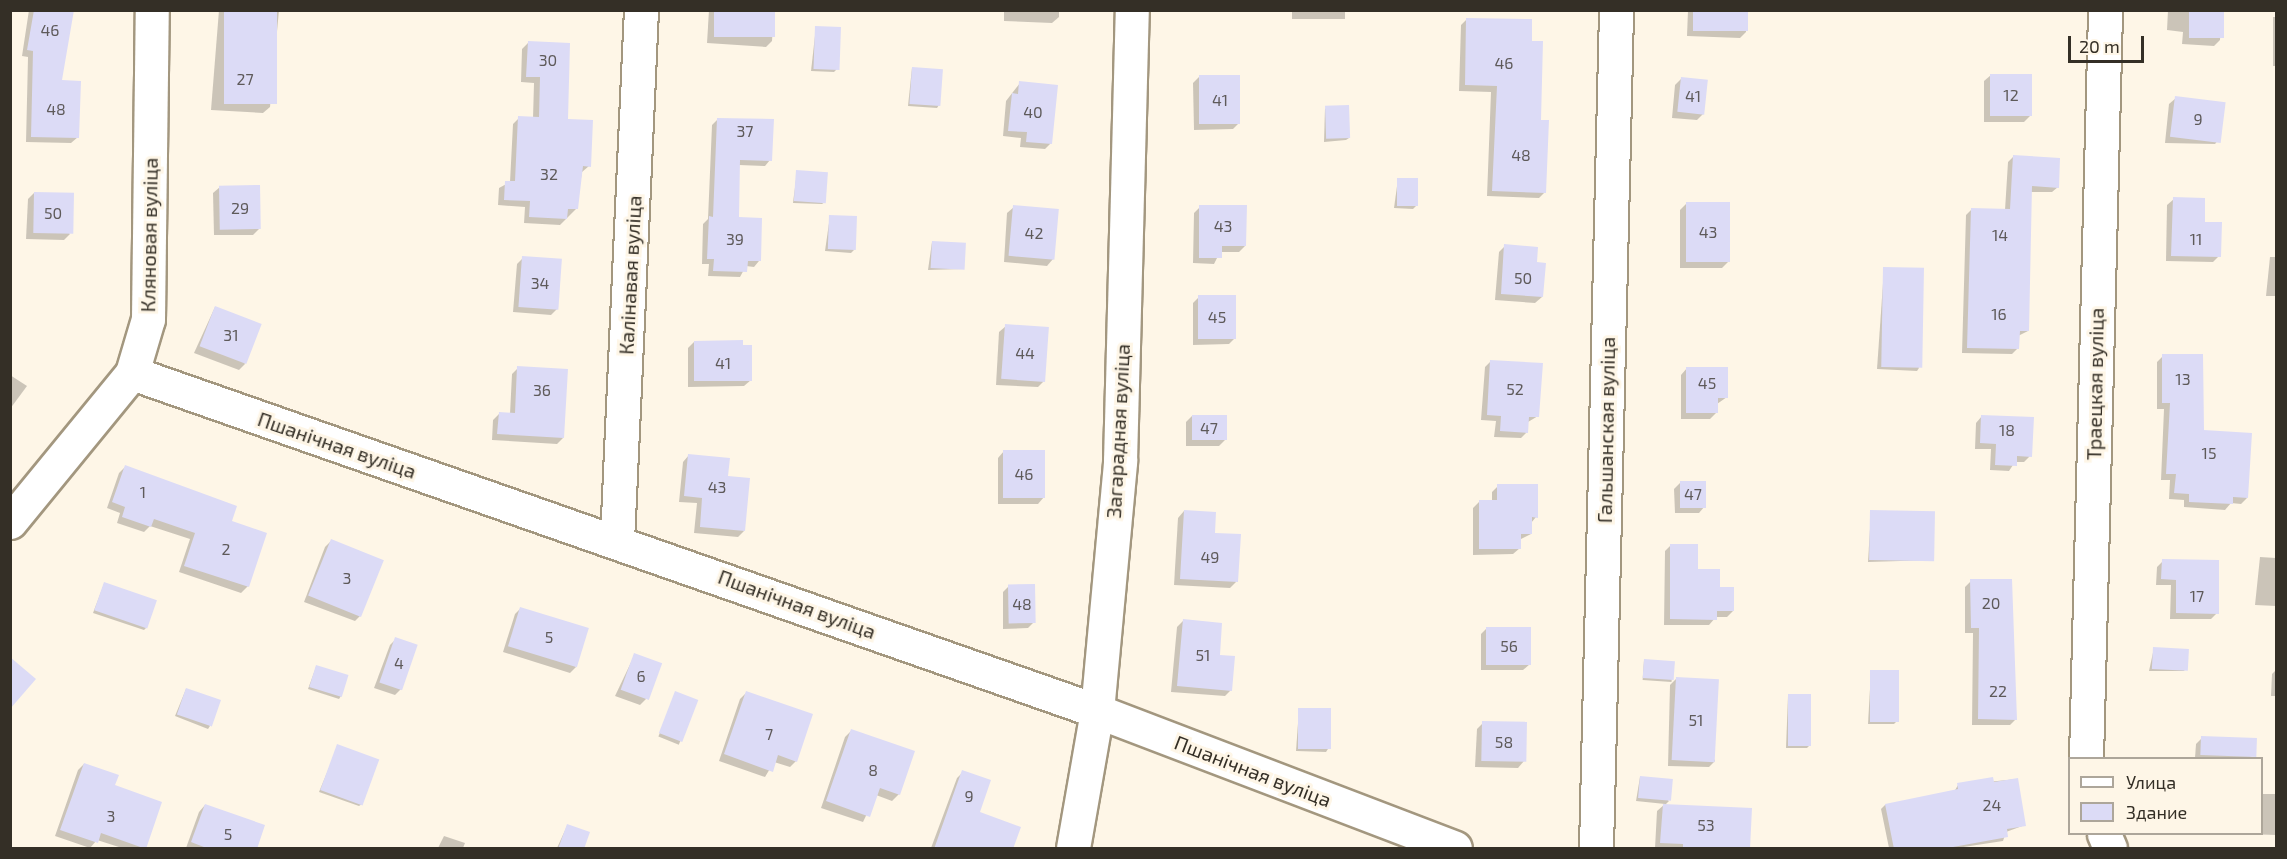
<!DOCTYPE html>
<meta charset="utf-8">
<style>
body{margin:0}
#map{position:relative;width:2287px;height:859px;overflow:hidden;background:#fef6e7;font-family:"Exo 2",sans-serif}
div>[style]{position:absolute}
[style*='--x']{left:calc(var(--x)*1px);top:calc(var(--y)*1px);width:calc(var(--w)*1px);rotate:calc(var(--a)*1deg)}
.shadow>*{inset:0;background:#0003;transform-origin:0 0}
.building>*{inset:0;background:#dcdbf6;transform-origin:0 0}
.roads{filter:drop-shadow(2px 0 #a3977f) drop-shadow(-2px 0 #a3977f) drop-shadow(0 2px #a3977f) drop-shadow(0 -2px #a3977f)}
.minor>*{height:33px;margin:-16.5px;padding:0 16.5px;transform-origin:16.5px;border-radius:16.5px;background:#fff}
span{translate:-50% -50%;white-space:nowrap;text-align:center;line-height:1.15;-webkit-text-stroke:6px #fef6e7;paint-order:stroke}
.number-label{font-size:16px;color:#5e5a5a}
.number-label span{-webkit-text-stroke-width:0}
.street-label{font-size:20px;color:#342f26}
.frame{position:absolute;inset:0;border:12px solid #342f26;pointer-events:none}
.legend{position:absolute;left:2068px;top:757px;width:195px;height:78px;box-sizing:border-box;background:#fef6e7;border:2px solid #ada69a;margin:0;padding:8px 10px;list-style:none;font-size:18px;color:#342f26}
.legend li{display:flex;align-items:center;gap:12px;height:30px}
.legend b{width:30px;border:2px solid #ada69a}
.scale{position:absolute;left:2068px;top:36px;width:76px;height:27px;box-sizing:border-box;border:3px solid #342f26;border-top:0;padding-left:8px;font-size:18px;line-height:21px;white-space:nowrap;color:#342f26;-webkit-text-stroke:4px #fef6e7;paint-order:stroke}
</style>
<div id="map">
<div class="shadow">
<div style="clip-path:polygon(29px 10px,72px 10px,60px 82px,78px 137px,71px 143px,26px 142px,28px 57px,22px 56px)"></div>
<div style="clip-path:polygon(219px 10px,279px 10px,270px 107px,263px 113px,211px 110px)"></div>
<div style="clip-path:polygon(709px 10px,774px 10px,772px 41px,766px 47px,707px 43px)"></div>
<div style="clip-path:polygon(1004px 10px,1059px 10px,1059px 17px,1052px 23px,1004px 21px)"></div>
<div style="left:1292px;top:10px;width:53px;height:9px"></div>
<div style="clip-path:polygon(1688px 10px,1747px 10px,1746px 32px,1740px 38px,1687px 36px)"></div>
<div style="clip-path:polygon(2168px 10px,2222px 10px,2220px 40px,2214px 46px,2182px 44px,2183px 32px,2167px 30px)"></div>
<div style="left:2276px;top:17px;width:49px;height:3px;rotate:90deg"></div>
<div style="clip-path:polygon(1467px 19px,1530px 42px,1545px 192px,1539px 198px,1487px 196px,1491px 92px,1459px 91px,1461px 25px)"></div>
<div style="clip-path:polygon(816px 27px,837px 69px,834px 72px,811px 71px)"></div>
<div style="clip-path:polygon(528px 43px,589px 166px,582px 172px,576px 209px,560px 225px,524px 223px,525px 207px,498px 205px,499px 188px,510px 182px,513px 124px,519px 118px,533px 118px,534px 83px,521px 82px,522px 49px)"></div>
<div style="clip-path:polygon(912px 68px,939px 105px,937px 108px,908px 106px)"></div>
<div style="clip-path:polygon(1991px 75px,2030px 116px,2024px 122px,1984px 122px,1984px 81px)"></div>
<div style="clip-path:polygon(1199px 77px,1239px 123px,1233px 129px,1194px 130px,1193px 83px)"></div>
<div style="clip-path:polygon(1681px 79px,1703px 114px,1697px 120px,1672px 118px,1675px 85px)"></div>
<div style="clip-path:polygon(1020px 83px,1051px 143px,1045px 149px,1020px 147px,1021px 138px,1003px 136px,1006px 101px)"></div>
<div style="clip-path:polygon(2176px 98px,2221px 137px,2215px 144px,2165px 143px,2169px 104px)"></div>
<div style="clip-path:polygon(1325px 108px,1349px 138px,1346px 140px,1324px 142px)"></div>
<div style="clip-path:polygon(718px 119px,770px 160px,765px 166px,739px 165px,737px 219px,759px 261px,754px 267px,746px 266px,740px 277px,708px 276px,709px 264px,702px 264px,703px 224px,708px 219px,712px 125px)"></div>
<div style="clip-path:polygon(2013px 157px,2058px 187px,2052px 192px,2031px 192px,2028px 331px,2018px 336px,2018px 348px,2012px 354px,1962px 353px,1966px 215px,1972px 209px,2005px 210px,2008px 162px)"></div>
<div style="clip-path:polygon(797px 172px,825px 202px,822px 204px,793px 203px)"></div>
<div style="clip-path:polygon(1398px 179px,1416px 206px,1413px 209px,1394px 208px)"></div>
<div style="clip-path:polygon(220px 187px,259px 229px,253px 235px,214px 235px,213px 193px)"></div>
<div style="clip-path:polygon(34px 193px,70px 234px,64px 240px,26px 239px,28px 199px)"></div>
<div style="clip-path:polygon(2174px 199px,2204px 223px,2219px 256px,2213px 262px,2166px 261px,2167px 205px)"></div>
<div style="clip-path:polygon(1687px 203px,1729px 261px,1722px 268px,1680px 268px,1680px 210px)"></div>
<div style="clip-path:polygon(1014px 207px,1053px 259px,1047px 266px,1004px 262px,1007px 213px)"></div>
<div style="clip-path:polygon(1200px 207px,1245px 246px,1239px 252px,1220px 252px,1214px 264px,1193px 263px,1194px 213px)"></div>
<div style="clip-path:polygon(830px 216px,854px 250px,851px 253px,825px 251px)"></div>
<div style="clip-path:polygon(932px 242px,963px 269px,928px 270px)"></div>
<div style="clip-path:polygon(1505px 246px,1535px 263px,1542px 297px,1535px 303px,1495px 300px,1499px 252px)"></div>
<div style="clip-path:polygon(2270px 257px,2276px 257px,2276px 296px,2266px 296px)"></div>
<div style="clip-path:polygon(523px 258px,557px 309px,551px 315px,513px 312px,517px 264px)"></div>
<div style="clip-path:polygon(1884px 269px,1919px 368px,1917px 371px,1877px 369px)"></div>
<div style="clip-path:polygon(1199px 297px,1235px 338px,1229px 344px,1193px 345px,1193px 303px)"></div>
<div style="clip-path:polygon(215px 307px,245px 364px,239px 370px,194px 353px)"></div>
<div style="clip-path:polygon(1006px 326px,1044px 381px,1038px 387px,996px 385px,999px 332px)"></div>
<div style="clip-path:polygon(694px 342px,751px 380px,744px 386px,688px 387px,688px 348px)"></div>
<div style="clip-path:polygon(2163px 356px,2202px 432px,2247px 498px,2241px 504px,2231px 503px,2225px 510px,2184px 507px,2184px 500px,2169px 499px,2170px 480px,2161px 480px,2164px 409px,2157px 409px,2157px 362px)"></div>
<div style="clip-path:polygon(1491px 361px,1538px 416px,1528px 422px,1527px 432px,1521px 438px,1494px 437px,1496px 421px,1481px 420px,1485px 367px)"></div>
<div style="clip-path:polygon(518px 368px,563px 438px,557px 444px,492px 440px,493px 420px,499px 414px,510px 414px,512px 374px)"></div>
<div style="clip-path:polygon(1687px 368px,1727px 397px,1717px 404px,1716px 413px,1710px 419px,1681px 419px,1681px 375px)"></div>
<div style="clip-path:polygon(10px 375px,27px 386px,10px 409px)"></div>
<div style="clip-path:polygon(1192px 416px,1225px 440px,1219px 446px,1186px 446px,1186px 422px)"></div>
<div style="clip-path:polygon(1982px 416px,2030px 456px,2024px 462px,2015px 462px,2009px 471px,1990px 470px,1991px 449px,1975px 449px,1976px 423px)"></div>
<div style="clip-path:polygon(1004px 451px,1044px 497px,1038px 504px,998px 504px,998px 458px)"></div>
<div style="clip-path:polygon(689px 455px,726px 477px,744px 531px,738px 537px,694px 533px,697px 503px,679px 502px,683px 462px)"></div>
<div style="clip-path:polygon(125px 467px,230px 522px,248px 586px,241px 593px,179px 572px,190px 539px,150px 526px,144px 532px,117px 523px,120px 513px,107px 508px,119px 473px)"></div>
<div style="clip-path:polygon(1680px 483px,1705px 506px,1699px 513px,1675px 513px,1674px 489px)"></div>
<div style="clip-path:polygon(1498px 486px,1536px 517px,1531px 523px,1531px 534px,1519px 540px,1520px 548px,1513px 554px,1473px 555px,1473px 508px,1479px 502px,1492px 502px,1492px 492px)"></div>
<div style="clip-path:polygon(1184px 511px,1214px 534px,1236px 582px,1230px 588px,1174px 585px,1178px 518px)"></div>
<div style="clip-path:polygon(1871px 512px,1933px 560px,1868px 562px)"></div>
<div style="clip-path:polygon(331px 541px,361px 615px,355px 621px,304px 602px,325px 547px)"></div>
<div style="clip-path:polygon(1671px 545px,1718px 588px,1733px 611px,1727px 617px,1716px 617px,1709px 625px,1664px 625px,1665px 551px)"></div>
<div style="clip-path:polygon(2260px 557px,2276px 558px,2276px 606px,2255px 605px)"></div>
<div style="clip-path:polygon(2163px 561px,2217px 613px,2211px 619px,2170px 619px,2171px 585px,2156px 585px,2157px 567px)"></div>
<div style="clip-path:polygon(1971px 581px,2016px 719px,2010px 725px,1972px 725px,1973px 633px,1965px 633px,1965px 587px)"></div>
<div style="clip-path:polygon(104px 584px,147px 627px,144px 630px,93px 613px)"></div>
<div style="clip-path:polygon(1009px 586px,1034px 622px,1028px 628px,1003px 629px,1003px 592px)"></div>
<div style="clip-path:polygon(521px 608px,576px 667px,570px 673px,503px 652px,515px 614px)"></div>
<div style="clip-path:polygon(1183px 621px,1218px 656px,1231px 690px,1225px 696px,1171px 692px,1177px 627px)"></div>
<div style="clip-path:polygon(1487px 628px,1530px 664px,1523px 670px,1481px 670px,1481px 634px)"></div>
<div style="clip-path:polygon(396px 639px,401px 689px,395px 695px,374px 688px,390px 645px)"></div>
<div style="clip-path:polygon(2154px 648px,2185px 671px,2149px 671px)"></div>
<div style="clip-path:polygon(635px 654px,646px 699px,640px 705px,615px 696px)"></div>
<div style="left:1644px;top:660px;width:29px;height:20px;rotate:4deg"></div>
<div style="clip-path:polygon(316px 667px,341px 696px,339px 699px,308px 689px)"></div>
<div style="clip-path:polygon(2276px 670px,2276px 696px,2271px 696px,2272px 674px)"></div>
<div style="clip-path:polygon(1871px 671px,1896px 722px,1894px 724px,1868px 724px)"></div>
<div style="clip-path:polygon(1676px 679px,1715px 761px,1709px 767px,1668px 766px,1670px 685px)"></div>
<div style="clip-path:polygon(186px 689px,210px 726px,208px 729px,175px 716px)"></div>
<div style="left:676px;top:693px;width:22px;height:47px;rotate:22deg"></div>
<div style="clip-path:polygon(746px 693px,796px 761px,790px 767px,774px 762px,765px 777px,719px 761px,740px 699px)"></div>
<div style="clip-path:polygon(1788px 696px,1810px 745px,1807px 748px,1786px 748px)"></div>
<div style="clip-path:polygon(1299px 709px,1328px 749px,1326px 752px,1296px 751px)"></div>
<div style="clip-path:polygon(1483px 723px,1524px 761px,1518px 768px,1475px 767px,1477px 729px)"></div>
<div style="clip-path:polygon(851px 731px,899px 794px,892px 801px,876px 795px,863px 822px,821px 808px,845px 737px)"></div>
<div style="clip-path:polygon(2202px 738px,2255px 758px,2195px 758px,2196px 744px)"></div>
<div style="clip-path:polygon(338px 746px,362px 804px,359px 806px,319px 792px)"></div>
<div style="clip-path:polygon(84px 764px,144px 848px,122px 848px,97px 840px,90px 848px,55px 836px,78px 770px)"></div>
<div style="clip-path:polygon(963px 772px,978px 813px,1012px 848px,931px 848px,957px 778px)"></div>
<div style="clip-path:polygon(1640px 777px,1669px 801px,1665px 805px,1749px 848px,1655px 848px,1657px 811px,1665px 804px,1636px 801px)"></div>
<div style="clip-path:polygon(2017px 779px,2025px 825px,2006px 832px,2003px 841px,1957px 848px,1889px 848px,1881px 809px,1885px 805px,1954px 792px,1958px 785px)"></div>
<div style="clip-path:polygon(2262px 794px,2276px 794px,2276px 835px,2245px 834px,2262px 834px)"></div>
<div style="clip-path:polygon(205px 805px,255px 848px,186px 848px,199px 812px)"></div>
<div style="clip-path:polygon(567px 826px,582px 848px,557px 848px)"></div>
<div style="clip-path:polygon(444px 836px,465px 843px,463px 848px,438px 848px)"></div>
</div>
<div class="building">
<div style="clip-path:polygon(34px 10px,74px 10px,62px 80px,81px 81px,79px 138px,31px 137px,33px 51px,27px 50px)"></div>
<div style="left:224px;top:10px;width:53px;height:94px"></div>
<div style="left:714px;top:10px;width:61px;height:27px"></div>
<div style="left:1693px;top:10px;width:55px;height:21px"></div>
<div style="left:2189px;top:10px;width:35px;height:28px"></div>
<div style="clip-path:polygon(1466px 18px,1532px 19px,1532px 41px,1543px 41px,1541px 120px,1549px 120px,1546px 193px,1492px 191px,1497px 86px,1465px 85px)"></div>
<div style="left:815px;top:26px;width:26px;height:43px;rotate:2deg"></div>
<div style="clip-path:polygon(528px 41px,570px 43px,568px 119px,593px 120px,591px 167px,583px 166px,578px 209px,568px 209px,567px 219px,529px 217px,530px 201px,504px 200px,505px 181px,515px 181px,518px 116px,539px 117px,540px 77px,526px 77px)"></div>
<div style="left:912px;top:67px;width:31px;height:37px;rotate:4deg"></div>
<div style="left:1990px;top:74px;width:42px;height:42px"></div>
<div style="left:1199px;top:75px;width:41px;height:49px"></div>
<div style="left:1681px;top:77px;width:27px;height:35px;rotate:6deg"></div>
<div style="clip-path:polygon(1019px 81px,1058px 85px,1052px 144px,1026px 142px,1027px 132px,1008px 131px,1012px 93px,1018px 94px)"></div>
<div style="left:2175px;top:96px;width:51px;height:41px;rotate:7deg"></div>
<div style="left:1349px;top:105px;width:33px;height:24px;rotate:88deg"></div>
<div style="clip-path:polygon(717px 118px,774px 119px,772px 161px,740px 160px,739px 217px,762px 218px,761px 261px,748px 261px,747px 272px,713px 271px,714px 259px,707px 259px,709px 216px,713px 217px)"></div>
<div style="clip-path:polygon(2013px 155px,2060px 158px,2059px 188px,2032px 186px,2029px 331px,2020px 331px,2019px 349px,1967px 348px,1971px 208px,2010px 209px)"></div>
<div style="left:796px;top:170px;width:32px;height:31px;rotate:4deg"></div>
<div style="left:1397px;top:178px;width:21px;height:28px"></div>
<div style="left:260px;top:185px;width:44px;height:41px;rotate:89deg"></div>
<div style="left:34px;top:192px;width:40px;height:41px;rotate:1deg"></div>
<div style="clip-path:polygon(2173px 197px,2205px 198px,2205px 222px,2222px 222px,2221px 257px,2171px 256px)"></div>
<div style="left:1686px;top:202px;width:44px;height:60px"></div>
<div style="left:1013px;top:205px;width:46px;height:51px;rotate:5deg"></div>
<div style="clip-path:polygon(1199px 205px,1247px 205px,1246px 246px,1222px 246px,1222px 258px,1199px 258px)"></div>
<div style="left:829px;top:215px;width:28px;height:34px;rotate:2deg"></div>
<div style="left:932px;top:241px;width:34px;height:27px;rotate:3deg"></div>
<div style="clip-path:polygon(1504px 244px,1538px 247px,1537px 262px,1546px 263px,1543px 297px,1501px 294px)"></div>
<div style="left:522px;top:256px;width:40px;height:51px;rotate:4deg"></div>
<div style="left:1883px;top:267px;width:41px;height:100px;rotate:1deg"></div>
<div style="left:1236px;top:295px;width:44px;height:38px;rotate:90deg"></div>
<div style="left:215px;top:306px;width:50px;height:43px;rotate:21deg"></div>
<div style="left:1005px;top:324px;width:44px;height:55px;rotate:4deg"></div>
<div style="clip-path:polygon(743px 340px,743px 345px,752px 345px,752px 381px,694px 381px,694px 341px)"></div>
<div style="clip-path:polygon(2162px 354px,2203px 354px,2204px 430px,2252px 433px,2248px 498px,2233px 497px,2233px 504px,2189px 502px,2189px 494px,2174px 493px,2176px 474px,2166px 474px,2170px 403px,2162px 403px)"></div>
<div style="clip-path:polygon(1490px 360px,1543px 363px,1539px 417px,1529px 417px,1528px 433px,1500px 431px,1501px 416px,1487px 415px)"></div>
<div style="clip-path:polygon(517px 366px,568px 369px,564px 438px,497px 434px,499px 412px,515px 413px)"></div>
<div style="clip-path:polygon(1686px 367px,1728px 367px,1728px 398px,1718px 398px,1718px 413px,1686px 413px)"></div>
<div style="left:1192px;top:415px;width:35px;height:25px"></div>
<div style="clip-path:polygon(1981px 415px,2034px 417px,2032px 457px,2017px 456px,2017px 466px,1995px 465px,1996px 444px,1980px 443px)"></div>
<div style="left:1003px;top:450px;width:42px;height:48px"></div>
<div style="clip-path:polygon(688px 454px,730px 458px,728px 476px,750px 478px,745px 531px,700px 527px,702px 498px,684px 496px)"></div>
<div style="clip-path:polygon(125px 465px,237px 506px,232px 521px,267px 533px,249px 587px,184px 566px,195px 533px,154px 519px,151px 527px,122px 517px,125px 507px,112px 502px)"></div>
<div style="left:1680px;top:481px;width:26px;height:27px"></div>
<div style="clip-path:polygon(1497px 484px,1538px 484px,1538px 518px,1532px 517px,1532px 534px,1521px 534px,1521px 549px,1479px 549px,1479px 500px,1497px 500px)"></div>
<div style="clip-path:polygon(1184px 510px,1216px 512px,1215px 533px,1241px 534px,1238px 582px,1180px 579px)"></div>
<div style="left:1870px;top:510px;width:65px;height:50px;rotate:1deg"></div>
<div style="left:331px;top:539px;width:57px;height:61px;rotate:22deg"></div>
<div style="clip-path:polygon(1670px 544px,1698px 544px,1698px 569px,1720px 569px,1720px 587px,1734px 587px,1734px 611px,1717px 611px,1717px 620px,1670px 619px)"></div>
<div style="clip-path:polygon(2162px 559px,2219px 560px,2219px 614px,2176px 613px,2176px 580px,2161px 579px)"></div>
<div style="clip-path:polygon(1970px 579px,2012px 579px,2017px 720px,1978px 719px,1979px 628px,1971px 628px)"></div>
<div style="left:104px;top:582px;width:56px;height:30px;rotate:19deg"></div>
<div style="left:1035px;top:584px;width:39px;height:27px;rotate:89deg"></div>
<div style="left:520px;top:607px;width:72px;height:41px;rotate:17deg"></div>
<div style="clip-path:polygon(1183px 619px,1222px 623px,1220px 655px,1235px 656px,1232px 691px,1177px 686px)"></div>
<div style="left:1486px;top:627px;width:45px;height:38px"></div>
<div style="left:395px;top:637px;width:24px;height:48px;rotate:19deg"></div>
<div style="left:2153px;top:647px;width:36px;height:22px;rotate:3deg"></div>
<div style="left:634px;top:653px;width:30px;height:39px;rotate:20deg"></div>
<div style="clip-path:polygon(10px 657px,36px 679px,10px 709px)"></div>
<div style="left:1644px;top:659px;width:31px;height:19px;rotate:4deg"></div>
<div style="left:316px;top:665px;width:34px;height:23px;rotate:17deg"></div>
<div style="left:1870px;top:670px;width:29px;height:52px"></div>
<div style="left:1676px;top:677px;width:43px;height:83px;rotate:3deg"></div>
<div style="left:186px;top:688px;width:37px;height:28px;rotate:19deg"></div>
<div style="left:675px;top:691px;width:25px;height:45px;rotate:21deg"></div>
<div style="clip-path:polygon(746px 691px,813px 714px,797px 762px,778px 755px,773px 772px,724px 754px)"></div>
<div style="left:1811px;top:694px;width:52px;height:23px;rotate:90deg"></div>
<div style="left:1298px;top:708px;width:33px;height:41px"></div>
<div style="left:1482px;top:721px;width:45px;height:40px;rotate:1deg"></div>
<div style="clip-path:polygon(851px 729px,915px 751px,900px 795px,880px 788px,870px 817px,826px 801px)"></div>
<div style="left:2201px;top:736px;width:56px;height:19px;rotate:2deg"></div>
<div style="left:337px;top:744px;width:45px;height:49px;rotate:20deg"></div>
<div style="clip-path:polygon(84px 763px,119px 775px,115px 785px,162px 802px,146px 849px,101px 833px,98px 843px,60px 830px)"></div>
<div style="clip-path:polygon(962px 770px,991px 780px,980px 812px,1021px 827px,1013px 849px,934px 849px)"></div>
<div style="left:1640px;top:776px;width:33px;height:22px;rotate:5deg"></div>
<div style="clip-path:polygon(1993px 777px,1994px 782px,2018px 778px,2026px 826px,2007px 829px,2008px 837px,1942px 849px,1894px 849px,1885px 804px,1958px 789px,1957px 783px)"></div>
<div style="clip-path:polygon(205px 804px,265px 825px,257px 849px,209px 849px,191px 842px)"></div>
<div style="clip-path:polygon(1663px 804px,1752px 808px,1750px 849px,1683px 849px,1683px 844px,1660px 843px)"></div>
<div style="clip-path:polygon(567px 824px,590px 832px,584px 849px,558px 849px)"></div>
</div>
<div class="roads">
<div class="minor">
<div style="--x:132;--y:373;--w:1022;--a:19.3"></div>
<div style="--x:1097;--y:711;--w:383;--a:20.9"></div>
<div style="--x:10;--y:522;--w:193;--a:-50.7"></div>
<div style="--x:132;--y:373;--w:56;--a:-73.5"></div>
<div style="--x:148;--y:319;--w:309;--a:-89.3"></div>
<div style="--x:617;--y:540;--w:531;--a:-87.41"></div>
<div style="--x:2086;--y:758;--w:748;--a:-88.54"></div>
<div style="--x:2104;--y:834;--w:15;--a:67"></div>
<div style="--x:1073;--y:848;--w:139;--a:-80.1"></div>
<div style="--x:1097;--y:711;--w:251;--a:-84.7"></div>
<div style="--x:1120;--y:461;--w:451;--a:-88.5"></div>
<div style="--x:1596;--y:848;--w:838;--a:-88.63"></div>
</div>
</div>
<div class="number-label">
<span style="left:50px;top:30px">46</span>
<span style="left:548px;top:60px">30</span>
<span style="left:1504px;top:63px">46</span>
<span style="left:245px;top:79px">27</span>
<span style="left:2011px;top:95px">12</span>
<span style="left:1693px;top:96px">41</span>
<span style="left:1220px;top:100px">41</span>
<span style="left:56px;top:109px">48</span>
<span style="left:1033px;top:112px">40</span>
<span style="left:2198px;top:119px">9</span>
<span style="left:745px;top:131px">37</span>
<span style="left:1521px;top:155px">48</span>
<span style="left:549px;top:174px">32</span>
<span style="left:240px;top:208px">29</span>
<span style="left:53px;top:213px">50</span>
<span style="left:1223px;top:226px">43</span>
<span style="left:1708px;top:232px">43</span>
<span style="left:1034px;top:233px">42</span>
<span style="left:2000px;top:235px">14</span>
<span style="left:735px;top:239px">39</span>
<span style="left:2196px;top:239px">11</span>
<span style="left:1523px;top:278px">50</span>
<span style="left:540px;top:283px">34</span>
<span style="left:1999px;top:314px">16</span>
<span style="left:1217px;top:317px">45</span>
<span style="left:231px;top:335px">31</span>
<span style="left:1025px;top:353px">44</span>
<span style="left:723px;top:363px">41</span>
<span style="left:2183px;top:379px">13</span>
<span style="left:1707px;top:383px">45</span>
<span style="left:1515px;top:389px">52</span>
<span style="left:542px;top:390px">36</span>
<span style="left:1209px;top:428px">47</span>
<span style="left:2007px;top:430px">18</span>
<span style="left:2209px;top:453px">15</span>
<span style="left:1024px;top:474px">46</span>
<span style="left:717px;top:487px">43</span>
<span style="left:143px;top:492px">1</span>
<span style="left:1693px;top:494px">47</span>
<span style="left:226px;top:549px">2</span>
<span style="left:1210px;top:557px">49</span>
<span style="left:347px;top:578px">3</span>
<span style="left:2197px;top:596px">17</span>
<span style="left:1991px;top:603px">20</span>
<span style="left:1022px;top:604px">48</span>
<span style="left:549px;top:637px">5</span>
<span style="left:1509px;top:646px">56</span>
<span style="left:1203px;top:655px">51</span>
<span style="left:399px;top:663px">4</span>
<span style="left:641px;top:676px">6</span>
<span style="left:1998px;top:691px">22</span>
<span style="left:1696px;top:720px">51</span>
<span style="left:769px;top:734px">7</span>
<span style="left:1504px;top:742px">58</span>
<span style="left:873px;top:770px">8</span>
<span style="left:969px;top:796px">9</span>
<span style="left:1992px;top:805px">24</span>
<span style="left:111px;top:816px">3</span>
<span style="left:1706px;top:825px">53</span>
<span style="left:228px;top:834px">5</span>
</div>
<div class="street-label">
<span style="left:149px;top:235px;rotate:-89deg">Кляновая вуліца</span>
<span style="left:630px;top:275px;rotate:-87deg">Калінавая вуліца</span>
<span style="left:2095px;top:384px;rotate:-89deg">Траецкая вуліца</span>
<span style="left:1606px;top:430px;rotate:-89deg">Гальшанская вуліца</span>
<span style="left:1118px;top:431px;rotate:-87deg">Загарадная вуліца</span>
<span style="left:337px;top:445px;rotate:19deg">Пшанічная вуліца</span>
<span style="left:797px;top:604px;rotate:20deg">Пшанічная вуліца</span>
<span style="left:1253px;top:771px;rotate:21deg">Пшанічная вуліца</span>
</div>
<div class="frame"></div>
<ul class="legend">
<li><b style="height:8px;background:#fff"></b>Улица</li>
<li><b style="height:16px;background:#dcdbf6"></b>Здание</li>
</ul>
<div class="scale">20 m</div>
</div>
